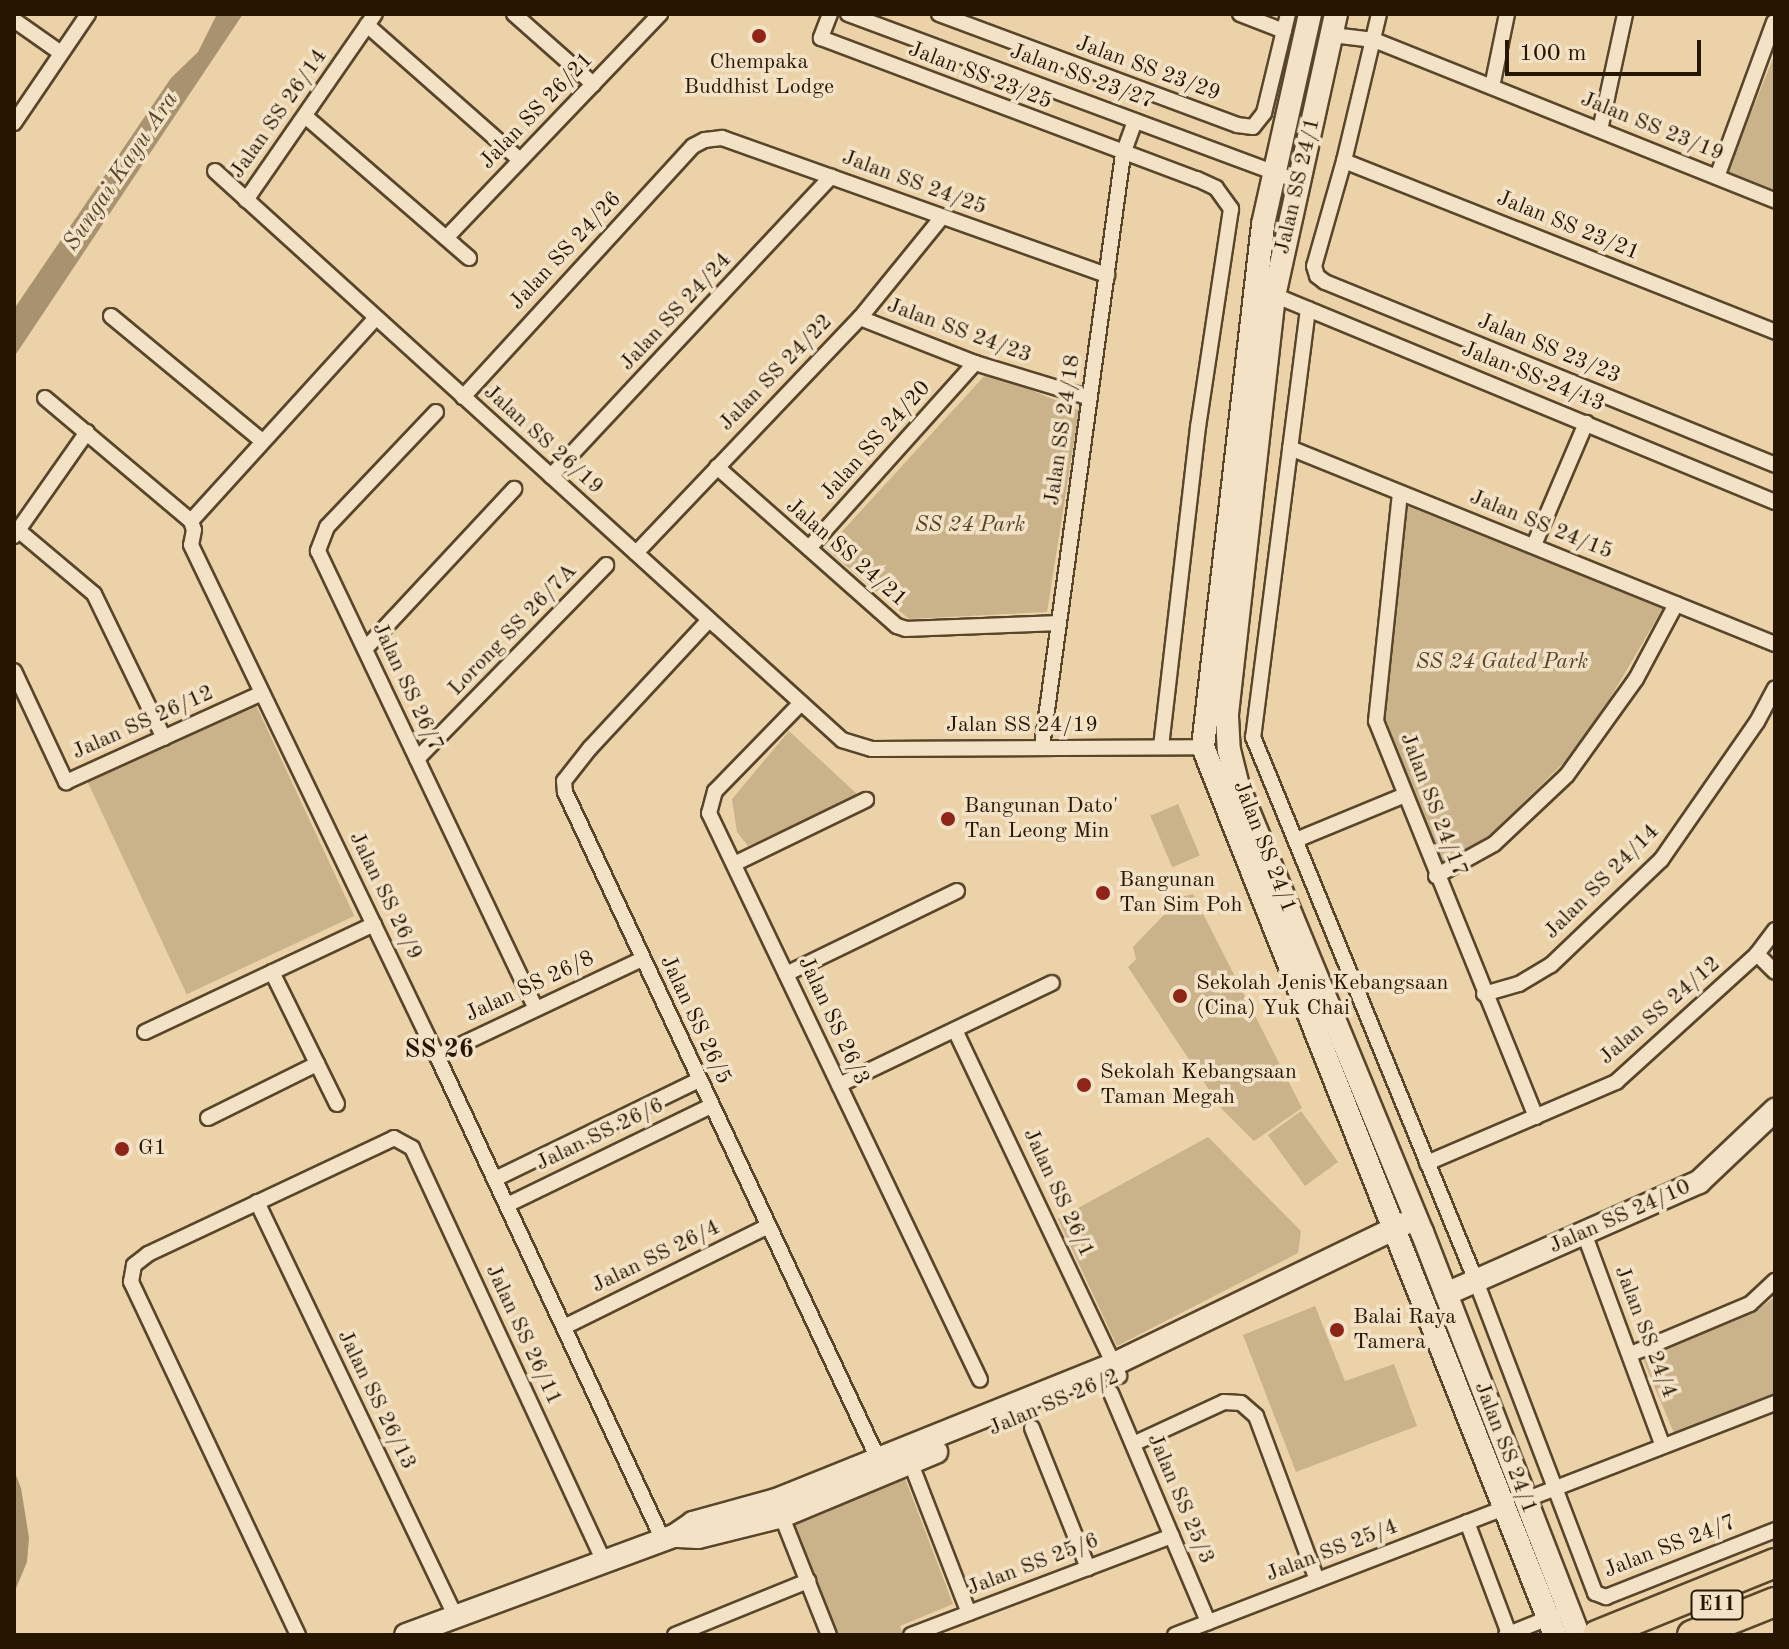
<!DOCTYPE html>
<style>
body{margin:0}
#map{position:relative;width:1789px;height:1649px;overflow:hidden;background:#ecd2a8;font-family:"Old Standard TT",serif}
div>[style]{position:absolute}
[style*='--x']{left:calc(var(--x)*1px);top:calc(var(--y)*1px);width:calc(var(--w)*1px);rotate:calc(var(--a)*1deg)}
.green>*{inset:0;background:#cab28b;transform-origin:0 0}
.water>*{inset:0;background:#a9926f}
.roads{filter:drop-shadow(2px 0 #58452a) drop-shadow(-2px 0 #58452a) drop-shadow(0 2px #58452a) drop-shadow(0 -2px #58452a)}
.street>*{height:14px;margin:-7px;padding:0 7px;transform-origin:7px;border-radius:7px;background:#f3e2c6}
.secondary>*{height:22px;margin:-11px;padding:0 11px;transform-origin:11px;border-radius:11px;background:#f3e2c6}
.highway>*{height:28px;margin:-14px;padding:0 14px;transform-origin:14px;border-radius:14px;background:#ecd2a8}
.dots>*{width:22px;height:22px;translate:-50% -50%;box-sizing:border-box;border:4px solid #f3e2c6;border-radius:50%}
span{translate:-50% -50%;white-space:nowrap;text-align:center;line-height:1.15;-webkit-text-stroke:7px #f3e2c6;paint-order:stroke}
.shield-label span{padding:2px 6px;background:#f3e2c6;border:2px solid;border-radius:6px;-webkit-text-stroke-width:0}
.shield-label{font-size:20px;color:#261600;font-weight:700}
.poi-label{font-size:22px;color:#261600}
.left{translate:0 -50%;text-align:left}
.street-label{font-size:22px;color:#261600}
.park-label{font-size:22px;color:#57452a;font-style:italic}
.water-label{font-size:24px;color:#5a482c;font-style:italic}
.quarter-label{font-size:26px;color:#261600;font-weight:700}
.frame{position:absolute;inset:0;border:16px solid #261600;pointer-events:none}
.scale{position:absolute;left:1505px;top:40px;width:196px;height:36px;box-sizing:border-box;border:4px solid #261600;border-top:0;padding-left:10px;font-size:24px;line-height:28px;white-space:nowrap;color:#261600;-webkit-text-stroke:6px #f3e2c6;paint-order:stroke}
</style>
<div id="map">
<div class="green">
<div style="clip-path:polygon(1775px 54px,1775px 190px,1727px 171px)"></div>
<div style="clip-path:polygon(988px 372px,1079px 410px,1047px 612px,909px 619px,826px 549px)"></div>
<div style="clip-path:polygon(1407px 506px,1663px 608px,1584px 743px,1488px 837px,1441px 864px,1385px 717px)"></div>
<div style="left:255px;top:703px;width:235px;height:185px;rotate:65deg"></div>
<div style="clip-path:polygon(789px 731px,858px 795px,748px 846px,737px 832px,732px 799px)"></div>
<div style="left:1178px;top:804px;width:56px;height:30px;rotate:67deg"></div>
<div style="clip-path:polygon(1193px 894px,1302px 1108px,1254px 1141px,1221px 1108px,1128px 967px,1136px 959px,1133px 947px,1181px 897px)"></div>
<div style="left:1301px;top:1111px;width:63px;height:41px;rotate:54deg"></div>
<div style="clip-path:polygon(1208px 1137px,1301px 1231px,1298px 1253px,1117px 1346px,1058px 1219px)"></div>
<div style="clip-path:polygon(1775px 1297px,1775px 1394px,1674px 1433px,1642px 1357px,1756px 1311px)"></div>
<div style="clip-path:polygon(1315px 1306px,1345px 1381px,1394px 1364px,1417px 1426px,1296px 1472px,1243px 1335px)"></div>
<div style="clip-path:polygon(903px 1473px,953px 1604px,900px 1626px,903px 1635px,837px 1635px,791px 1519px)"></div>
</div>
<div class="water">
<div style="clip-path:polygon(217px 14px,243px 14px,14px 357px,14px 309px,171px 78px,198px 52px)"></div>
<div style="clip-path:polygon(14px 1470px,21px 1488px,29px 1538px,27px 1562px,14px 1593px)"></div>
</div>
<div class="roads">
<div class="street">
<div style="--x:514;--y:14;--w:106;--a:41.5"></div>
<div style="--x:830;--y:14;--w:26;--a:111"></div>
<div style="--x:821;--y:38;--w:402;--a:20.6"></div>
<div style="--x:1197;--y:179;--w:21;--a:25"></div>
<div style="--x:1216;--y:188;--w:26;--a:54"></div>
<div style="--x:1231;--y:209;--w:220;--a:98.6"></div>
<div style="--x:1198;--y:427;--w:322;--a:96.6"></div>
<div style="--x:848;--y:14;--w:482;--a:20.4"></div>
<div style="--x:939;--y:14;--w:318;--a:20.4"></div>
<div style="--x:1237;--y:125;--w:16;--a:7"></div>
<div style="--x:1253;--y:127;--w:18;--a:-52"></div>
<div style="--x:1264;--y:113;--w:102;--a:-76.4"></div>
<div style="--x:1240;--y:14;--w:47;--a:21.1"></div>
<div style="--x:1379;--y:14;--w:151;--a:103.4"></div>
<div style="--x:1344;--y:161;--w:109;--a:105.9"></div>
<div style="--x:1314;--y:266;--w:10;--a:73"></div>
<div style="--x:1317;--y:276;--w:10;--a:37"></div>
<div style="--x:1325;--y:282;--w:486;--a:22.1"></div>
<div style="--x:14;--y:20;--w:57;--a:35.1"></div>
<div style="--x:367;--y:25;--w:204;--a:41.4"></div>
<div style="--x:1332;--y:35;--w:42;--a:6.8"></div>
<div style="--x:1374;--y:40;--w:432;--a:21.8"></div>
<div style="--x:1492;--y:87;--w:75;--a:-78.4"></div>
<div style="--x:305;--y:116;--w:217;--a:40.9"></div>
<div style="--x:14;--y:123;--w:132;--a:-55.8"></div>
<div style="--x:1600;--y:130;--w:119;--a:-77.8"></div>
<div style="--x:1344;--y:161;--w:464;--a:21.6"></div>
<div style="--x:215;--y:171;--w:847;--a:42.22"></div>
<div style="--x:842;--y:740;--w:31;--a:17"></div>
<div style="--x:872;--y:749;--w:331;--a:-0.3"></div>
<div style="--x:1717;--y:177;--w:165;--a:-69.8"></div>
<div style="--x:246;--y:200;--w:226;--a:-55.3"></div>
<div style="--x:446;--y:238;--w:310;--a:-46.3"></div>
<div style="--x:1274;--y:295;--w:542;--a:22.45"></div>
<div style="--x:1308;--y:309;--w:432;--a:97.3"></div>
<div style="--x:1253;--y:737;--w:588;--a:67.71"></div>
<div style="--x:1476;--y:1281;--w:334;--a:69.1"></div>
<div style="--x:1595;--y:1593;--w:12;--a:20"></div>
<div style="--x:1606;--y:1597;--w:182;--a:-21.6"></div>
<div style="--x:111;--y:316;--w:196;--a:39.6"></div>
<div style="--x:860;--y:318;--w:123;--a:21.4"></div>
<div style="--x:975;--y:363;--w:120;--a:16.9"></div>
<div style="--x:463;--y:397;--w:340;--a:-47.5"></div>
<div style="--x:693;--y:146;--w:13;--a:-27"></div>
<div style="--x:705;--y:140;--w:17;--a:-7"></div>
<div style="--x:722;--y:138;--w:409;--a:19.6"></div>
<div style="--x:45;--y:398;--w:191;--a:40.1"></div>
<div style="--x:436;--y:412;--w:158;--a:133.5"></div>
<div style="--x:327;--y:527;--w:26;--a:111"></div>
<div style="--x:318;--y:551;--w:507;--a:64.55"></div>
<div style="--x:1290;--y:448;--w:523;--a:22"></div>
<div style="--x:717;--y:467;--w:240;--a:41.5"></div>
<div style="--x:897;--y:626;--w:9;--a:18"></div>
<div style="--x:906;--y:629;--w:153;--a:-2.2"></div>
<div style="--x:551;--y:476;--w:410;--a:-46.9"></div>
<div style="--x:1400;--y:493;--w:229;--a:96"></div>
<div style="--x:1376;--y:721;--w:427;--a:68"></div>
<div style="--x:191;--y:521;--w:9;--a:72"></div>
<div style="--x:194;--y:530;--w:15;--a:101"></div>
<div style="--x:191;--y:545;--w:567;--a:64.29"></div>
<div style="--x:437;--y:1056;--w:534;--a:64.97"></div>
<div style="--x:191;--y:521;--w:275;--a:-47.7"></div>
<div style="--x:18;--y:530;--w:99;--a:40.1"></div>
<div style="--x:94;--y:594;--w:160;--a:64.1"></div>
<div style="--x:14;--y:536;--w:127;--a:-54.9"></div>
<div style="--x:1534;--y:545;--w:133;--a:-66.9"></div>
<div style="--x:809;--y:548;--w:249;--a:-48.1"></div>
<div style="--x:636;--y:553;--w:325;--a:-46.4"></div>
<div style="--x:860;--y:318;--w:130;--a:-50.9"></div>
<div style="--x:709;--y:620;--w:175;--a:132.9"></div>
<div style="--x:590;--y:748;--w:42;--a:128.2"></div>
<div style="--x:564;--y:781;--w:11;--a:85"></div>
<div style="--x:565;--y:792;--w:743;--a:64.85"></div>
<div style="--x:365;--y:649;--w:219;--a:-47"></div>
<div style="--x:14;--y:671;--w:123;--a:64.9"></div>
<div style="--x:66;--y:782;--w:215;--a:-24.4"></div>
<div style="--x:801;--y:703;--w:123;--a:134.3"></div>
<div style="--x:715;--y:791;--w:23;--a:105"></div>
<div style="--x:709;--y:813;--w:628;--a:64.45"></div>
<div style="--x:1042;--y:747;--w:599;--a:-82.22"></div>
<div style="--x:1123;--y:154;--w:35;--a:-70"></div>
<div style="--x:417;--y:759;--w:271;--a:-45.7"></div>
<div style="--x:1296;--y:840;--w:118;--a:-22.4"></div>
<div style="--x:734;--y:864;--w:147;--a:-25.9"></div>
<div style="--x:1436;--y:876;--w:66;--a:-28.9"></div>
<div style="--x:1494;--y:844;--w:100;--a:-43.4"></div>
<div style="--x:1567;--y:775;--w:118;--a:-54.3"></div>
<div style="--x:1636;--y:679;--w:85;--a:-61.9"></div>
<div style="--x:1757;--y:954;--w:25;--a:45"></div>
<div style="--x:272;--y:972;--w:147;--a:63.8"></div>
<div style="--x:786;--y:974;--w:190;--a:-25.9"></div>
<div style="--x:1484;--y:994;--w:36;--a:-16"></div>
<div style="--x:1519;--y:984;--w:37;--a:-31"></div>
<div style="--x:1551;--y:965;--w:152;--a:-43.7"></div>
<div style="--x:1661;--y:860;--w:168;--a:-55.2"></div>
<div style="--x:1757;--y:722;--w:38;--a:-62"></div>
<div style="--x:955;--y:1030;--w:383;--a:64.6"></div>
<div style="--x:145;--y:1032;--w:253;--a:-25.2"></div>
<div style="--x:437;--y:1056;--w:227;--a:-25.3"></div>
<div style="--x:839;--y:1085;--w:236;--a:-25.6"></div>
<div style="--x:208;--y:1118;--w:122;--a:-26.4"></div>
<div style="--x:1427;--y:1163;--w:206;--a:-23.2"></div>
<div style="--x:1616;--y:1082;--w:190;--a:-42.2"></div>
<div style="--x:1757;--y:954;--w:30;--a:-53"></div>
<div style="--x:495;--y:1179;--w:227;--a:-25.9"></div>
<div style="--x:257;--y:1202;--w:459;--a:64.4"></div>
<div style="--x:507;--y:1205;--w:227;--a:-25.9"></div>
<div style="--x:1584;--y:1233;--w:227;--a:69.7"></div>
<div style="--x:564;--y:1327;--w:228;--a:-26.3"></div>
<div style="--x:1631;--y:1354;--w:129;--a:-22.8"></div>
<div style="--x:1750;--y:1304;--w:34;--a:-43"></div>
<div style="--x:1111;--y:1393;--w:249;--a:67"></div>
<div style="--x:1032;--y:1428;--w:151;--a:68.2"></div>
<div style="--x:1133;--y:1444;--w:100;--a:-24.8"></div>
<div style="--x:1224;--y:1402;--w:17;--a:3"></div>
<div style="--x:1241;--y:1403;--w:20;--a:41"></div>
<div style="--x:1256;--y:1416;--w:175;--a:69.6"></div>
<div style="--x:915;--y:1474;--w:149;--a:68.8"></div>
<div style="--x:1525;--y:1500;--w:268;--a:-21.2"></div>
<div style="--x:780;--y:1512;--w:132;--a:68.3"></div>
<div style="--x:1467;--y:1522;--w:120;--a:69.4"></div>
<div style="--x:298;--y:1635;--w:391;--a:-115.3"></div>
<div style="--x:131;--y:1282;--w:17;--a:-80"></div>
<div style="--x:134;--y:1265;--w:18;--a:-38"></div>
<div style="--x:148;--y:1254;--w:272;--a:-25.2"></div>
<div style="--x:394;--y:1138;--w:21;--a:29"></div>
<div style="--x:412;--y:1148;--w:454;--a:65.1"></div>
<div style="--x:675;--y:1635;--w:144;--a:-22.1"></div>
<div style="--x:911;--y:1635;--w:279;--a:-20.8"></div>
<div style="--x:1175;--y:1635;--w:353;--a:-21.1"></div>
<div style="--x:1506;--y:1635;--w:51;--a:-22"></div>
</div>
<div class="secondary">
<div style="--x:1310;--y:14;--w:216;--a:102.6"></div>
<div style="--x:1263;--y:225;--w:525;--a:96.56"></div>
<div style="--x:1203;--y:747;--w:955;--a:68.38"></div>
<div style="--x:1336;--y:14;--w:288;--a:102.4"></div>
<div style="--x:1274;--y:295;--w:424;--a:96.4"></div>
<div style="--x:1227;--y:716;--w:34;--a:87"></div>
<div style="--x:1229;--y:750;--w:37;--a:76"></div>
<div style="--x:1238;--y:786;--w:482;--a:67.6"></div>
<div style="--x:1422;--y:1232;--w:432;--a:68.8"></div>
<div style="--x:1446;--y:1294;--w:277;--a:-23.9"></div>
<div style="--x:1699;--y:1182;--w:105;--a:-43.5"></div>
<div style="--x:678;--y:1536;--w:20;--a:3"></div>
<div style="--x:698;--y:1537;--w:87;--a:-14"></div>
<div style="--x:782;--y:1516;--w:167;--a:-22.6"></div>
<div style="--x:406;--y:1635;--w:286;--a:-20.3"></div>
<div style="--x:674;--y:1536;--w:23;--a:-34"></div>
<div style="--x:693;--y:1523;--w:86;--a:-15.5"></div>
<div style="--x:776;--y:1500;--w:364;--a:-21.9"></div>
<div style="--x:1114;--y:1364;--w:322;--a:-25.8"></div>
</div>
<div class="highway">
<div style="--x:1597;--y:1635;--w:192;--a:-22"></div>
<div style="--x:1692;--y:1635;--w:89;--a:-21.7"></div>
</div>
</div>
<div class="dots">
<div style="left:759px;top:36px;background:#8f2418"></div>
<div style="left:948px;top:819px;background:#8f2418"></div>
<div style="left:1103px;top:893px;background:#8f2418"></div>
<div style="left:1180px;top:996px;background:#8f2418"></div>
<div style="left:1084px;top:1085px;background:#8f2418"></div>
<div style="left:122px;top:1149px;background:#8f2418"></div>
<div style="left:1337px;top:1330px;background:#8f2418"></div>
</div>
<div class="shield-label">
<span style="left:1717px;top:1605px">E11</span>
</div>
<div class="poi-label">
<span style="left:759px;top:75px">Chempaka<br>Buddhist Lodge</span>
<span class="left" style="left:964px;top:819px">Bangunan Dato'<br>Tan Leong Min</span>
<span class="left" style="left:1119px;top:893px">Bangunan<br>Tan Sim Poh</span>
<span class="left" style="left:1196px;top:996px">Sekolah Jenis Kebangsaan<br>(Cina) Yuk Chai</span>
<span class="left" style="left:1100px;top:1085px">Sekolah Kebangsaan<br>Taman Megah</span>
<span class="left" style="left:138px;top:1149px">G1</span>
<span class="left" style="left:1353px;top:1330px">Balai Raya<br>Tamera</span>
</div>
<div class="street-label">
<span style="left:1148px;top:69px;rotate:20deg">Jalan SS 23/29</span>
<span style="left:980px;top:76px;rotate:21deg">Jalan SS 23/25</span>
<span style="left:1082px;top:77px;rotate:20deg">Jalan SS 23/27</span>
<span style="left:537px;top:111px;rotate:-46deg">Jalan SS 26/21</span>
<span style="left:279px;top:114px;rotate:-55deg">Jalan SS 26/14</span>
<span style="left:1652px;top:127px;rotate:22deg">Jalan SS 23/19</span>
<span style="left:914px;top:183px;rotate:20deg">Jalan SS 24/25</span>
<span style="left:1298px;top:186px;rotate:-77deg">Jalan SS 24/1</span>
<span style="left:1568px;top:226px;rotate:22deg">Jalan SS 23/21</span>
<span style="left:566px;top:251px;rotate:-47deg">Jalan SS 24/26</span>
<span style="left:676px;top:312px;rotate:-47deg">Jalan SS 24/24</span>
<span style="left:959px;top:331px;rotate:20deg">Jalan SS 24/23</span>
<span style="left:1549px;top:349px;rotate:22deg">Jalan SS 23/23</span>
<span style="left:776px;top:373px;rotate:-46deg">Jalan SS 24/22</span>
<span style="left:1533px;top:377px;rotate:22deg">Jalan SS 24/13</span>
<span style="left:1063px;top:430px;rotate:-82deg">Jalan SS 24/18</span>
<span style="left:543px;top:440px;rotate:42deg">Jalan SS 26/19</span>
<span style="left:876px;top:441px;rotate:-48deg">Jalan SS 24/20</span>
<span style="left:1541px;top:525px;rotate:22deg">Jalan SS 24/15</span>
<span style="left:846px;top:553px;rotate:41deg">Jalan SS 24/21</span>
<span style="left:513px;top:630px;rotate:-46deg">Lorong SS 26/7A</span>
<span style="left:407px;top:687px;rotate:65deg">Jalan SS 26/7</span>
<span style="left:143px;top:723px;rotate:-24deg">Jalan SS 26/12</span>
<span style="left:1022px;top:726px">Jalan SS 24/19</span>
<span style="left:1433px;top:805px;rotate:69deg">Jalan SS 24/17</span>
<span style="left:1264px;top:847px;rotate:69deg">Jalan SS 24/1</span>
<span style="left:1602px;top:882px;rotate:-45deg">Jalan SS 24/14</span>
<span style="left:385px;top:896px;rotate:64deg">Jalan SS 26/9</span>
<span style="left:530px;top:987px;rotate:-25deg">Jalan SS 26/8</span>
<span style="left:1660px;top:1011px;rotate:-41deg">Jalan SS 24/12</span>
<span style="left:695px;top:1020px;rotate:65deg">Jalan SS 26/5</span>
<span style="left:833px;top:1021px;rotate:65deg">Jalan SS 26/3</span>
<span style="left:600px;top:1135px;rotate:-26deg">Jalan SS 26/6</span>
<span style="left:1058px;top:1193px;rotate:65deg">Jalan SS 26/1</span>
<span style="left:1620px;top:1217px;rotate:-24deg">Jalan SS 24/10</span>
<span style="left:656px;top:1257px;rotate:-26deg">Jalan SS 26/4</span>
<span style="left:1645px;top:1332px;rotate:69deg">Jalan SS 24/4</span>
<span style="left:523px;top:1335px;rotate:65deg">Jalan SS 26/11</span>
<span style="left:376px;top:1400px;rotate:64deg">Jalan SS 26/13</span>
<span style="left:1054px;top:1403px;rotate:-23deg">Jalan SS 26/2</span>
<span style="left:1505px;top:1448px;rotate:69deg">Jalan SS 24/1</span>
<span style="left:1180px;top:1499px;rotate:67deg">Jalan SS 25/3</span>
<span style="left:1670px;top:1547px;rotate:-21deg">Jalan SS 24/7</span>
<span style="left:1332px;top:1551px;rotate:-21deg">Jalan SS 25/4</span>
<span style="left:1033px;top:1565px;rotate:-21deg">Jalan SS 25/6</span>
</div>
<div class="park-label">
<span style="left:970px;top:526px">SS 24 Park</span>
<span style="left:1502px;top:663px">SS 24 Gated Park</span>
</div>
<div class="water-label">
<span style="left:122px;top:172px;rotate:-56deg">Sungai Kayu Ara</span>
</div>
<div class="quarter-label">
<span style="left:439px;top:1051px">SS 26</span>
</div>
<div class="frame"></div>
<div class="scale">100 m</div>
</div>
